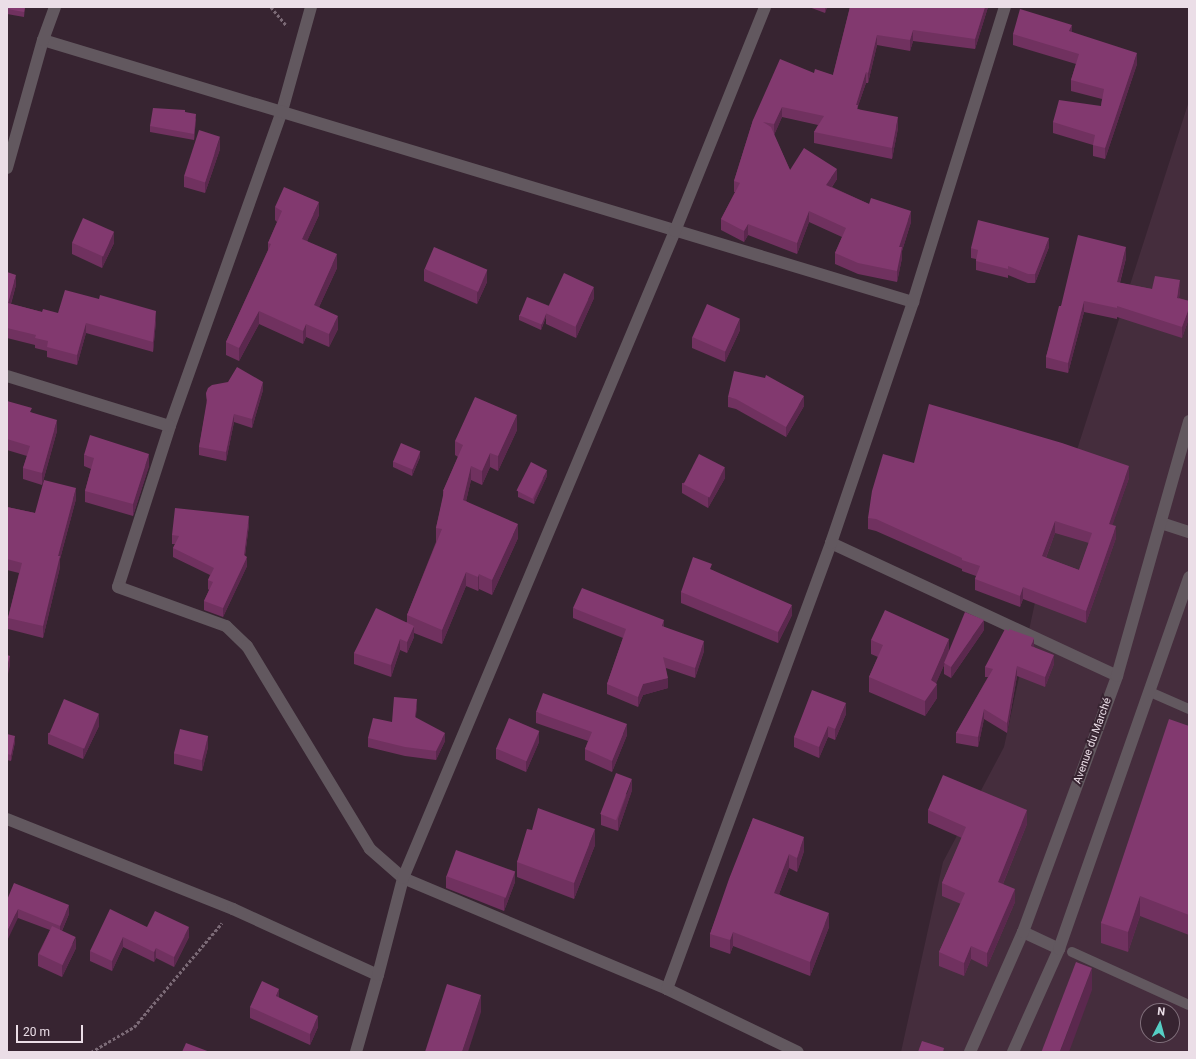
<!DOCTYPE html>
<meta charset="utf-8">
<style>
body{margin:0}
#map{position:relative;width:1196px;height:1059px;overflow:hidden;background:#372431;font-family:Roboto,sans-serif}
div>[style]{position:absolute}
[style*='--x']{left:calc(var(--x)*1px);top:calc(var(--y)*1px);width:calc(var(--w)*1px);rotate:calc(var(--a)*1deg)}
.built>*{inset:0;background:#452d3d}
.path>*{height:2.5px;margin-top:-1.25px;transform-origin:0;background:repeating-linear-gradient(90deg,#7b6a76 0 3px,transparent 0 5px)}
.lane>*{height:10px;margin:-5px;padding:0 5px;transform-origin:5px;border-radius:5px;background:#62585f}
.street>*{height:12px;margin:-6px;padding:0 6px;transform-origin:6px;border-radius:6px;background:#62585f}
.wall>*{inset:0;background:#70315f}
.shaded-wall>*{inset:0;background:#5b284e}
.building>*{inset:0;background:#82396f;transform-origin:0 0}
span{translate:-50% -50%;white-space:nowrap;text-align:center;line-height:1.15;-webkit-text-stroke:4px #372431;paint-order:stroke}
.street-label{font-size:11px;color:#ebdee7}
.frame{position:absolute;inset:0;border:8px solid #ebdee7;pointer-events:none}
.north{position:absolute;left:1140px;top:1003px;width:40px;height:40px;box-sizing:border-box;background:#372431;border:1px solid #7f6e7a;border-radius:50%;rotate:6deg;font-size:11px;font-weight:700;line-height:16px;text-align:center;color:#ebdee7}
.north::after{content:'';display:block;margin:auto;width:14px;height:18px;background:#55cec4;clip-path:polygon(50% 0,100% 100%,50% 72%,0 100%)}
.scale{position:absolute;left:16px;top:1025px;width:67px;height:18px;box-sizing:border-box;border:2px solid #ebdee7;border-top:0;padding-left:5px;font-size:12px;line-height:14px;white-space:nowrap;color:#ebdee7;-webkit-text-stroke:3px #372431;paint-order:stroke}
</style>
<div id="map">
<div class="built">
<div style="clip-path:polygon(evenodd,1189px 101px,1189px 1052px,901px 1052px,943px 862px,1004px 747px,1049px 537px,1189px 101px,1148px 1011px,1172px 1011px,1172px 1035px,1148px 1035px,1148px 1011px)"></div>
</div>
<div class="path">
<div style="--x:271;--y:7;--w:25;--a:50"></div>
<div style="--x:91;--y:1052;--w:50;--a:-30.2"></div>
<div style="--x:134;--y:1027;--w:136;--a:-49.8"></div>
</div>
<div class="lane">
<div style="--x:1150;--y:692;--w:43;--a:23.6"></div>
<div style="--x:1072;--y:952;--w:128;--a:24.4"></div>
</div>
<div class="street">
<div style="--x:311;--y:7;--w:108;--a:105.6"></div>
<div style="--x:282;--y:111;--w:334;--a:109.6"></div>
<div style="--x:170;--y:426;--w:169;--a:107.9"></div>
<div style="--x:118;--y:587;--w:115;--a:19.9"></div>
<div style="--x:226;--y:626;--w:29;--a:44"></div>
<div style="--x:247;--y:646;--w:237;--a:58.8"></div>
<div style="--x:370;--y:849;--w:44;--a:41.3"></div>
<div style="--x:403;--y:878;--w:286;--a:22.8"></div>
<div style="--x:667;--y:989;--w:145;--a:25.7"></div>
<div style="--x:43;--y:40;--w:909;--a:16.76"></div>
<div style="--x:7;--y:168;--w:133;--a:-74.3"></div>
<div style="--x:43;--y:40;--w:35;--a:-70"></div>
<div style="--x:7;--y:376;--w:170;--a:17.1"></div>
<div style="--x:1161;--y:523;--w:29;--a:18"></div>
<div style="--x:831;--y:543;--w:315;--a:24.9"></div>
<div style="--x:7;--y:819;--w:243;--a:21.7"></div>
<div style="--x:233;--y:909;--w:159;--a:24.5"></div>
<div style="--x:1023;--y:932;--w:40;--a:25"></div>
<div style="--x:667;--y:989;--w:475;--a:-69.8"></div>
<div style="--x:831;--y:543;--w:255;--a:-71.2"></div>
<div style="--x:913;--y:302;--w:309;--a:-72.7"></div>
<div style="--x:356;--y:1052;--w:80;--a:-74.1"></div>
<div style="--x:378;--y:975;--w:100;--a:-75.5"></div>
<div style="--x:403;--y:878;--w:702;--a:-67.2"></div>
<div style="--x:675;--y:231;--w:241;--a:-68.1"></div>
<div style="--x:970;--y:1052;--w:131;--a:-66.2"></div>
<div style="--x:1023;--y:932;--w:273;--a:-69.8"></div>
<div style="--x:1117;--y:676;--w:265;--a:-74.2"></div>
<div style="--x:1013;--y:1052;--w:113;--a:-65.9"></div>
<div style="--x:1059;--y:949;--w:394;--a:-70.7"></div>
</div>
<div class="wall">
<div style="clip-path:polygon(7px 7px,25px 7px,24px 17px,7px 14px)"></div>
<div style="clip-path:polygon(809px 7px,827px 7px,825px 13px)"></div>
<div style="clip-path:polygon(850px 7px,988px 7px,975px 49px,913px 41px,910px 51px,877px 45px,868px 83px,866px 83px,858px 106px,858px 109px,898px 128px,892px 159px,814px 143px,814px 132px,818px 125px,782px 117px,774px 135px,790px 170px,837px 179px,832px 187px,869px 204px,911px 222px,902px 251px,902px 258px,897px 282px,858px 274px,835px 264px,835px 253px,842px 237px,809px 222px,797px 254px,748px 235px,744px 242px,721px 230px,721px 219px,735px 192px,734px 192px,734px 181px,753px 120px,814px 73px,833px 75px)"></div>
<div style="clip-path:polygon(1072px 32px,1137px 64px,1105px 159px,1093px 156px,1093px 145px,1053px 133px,1053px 122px,1101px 106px,1102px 99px,1071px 91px,1071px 80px,1076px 64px,1013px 45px,1013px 34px)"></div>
<div style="clip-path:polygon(185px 112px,196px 119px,194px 140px,150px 132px,150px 126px)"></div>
<div style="clip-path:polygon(220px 149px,205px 193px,184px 187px,184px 176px)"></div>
<div style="clip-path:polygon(275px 207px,319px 215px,307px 241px,337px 268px,319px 307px,338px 329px,329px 347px,306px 337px,303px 344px,259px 324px,239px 361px,226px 355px,226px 342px,268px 250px,268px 243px,277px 222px,275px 220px)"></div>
<div style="clip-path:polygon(72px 243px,114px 243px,102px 268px,72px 254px)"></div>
<div style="clip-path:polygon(1049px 247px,1035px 283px,1028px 283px,1008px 275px,1008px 278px,976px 270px,976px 259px,971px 258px,971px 248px)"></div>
<div style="clip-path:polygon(1126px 258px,1120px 283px,1152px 289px,1180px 291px,1179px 298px,1189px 301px,1189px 318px,1182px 338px,1117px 317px,1117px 319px,1084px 312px,1068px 373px,1046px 368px,1046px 357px,1061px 306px)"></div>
<div style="clip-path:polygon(424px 269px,487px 282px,477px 304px,424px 281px)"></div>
<div style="clip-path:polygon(7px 272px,16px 285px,11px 304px,42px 312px,156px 321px,153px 352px,86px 333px,77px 365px,47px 357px,47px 351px,35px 348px,35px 345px,7px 338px)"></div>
<div style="clip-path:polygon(594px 298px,576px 338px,546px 324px,546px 317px,541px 330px,519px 320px,519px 315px)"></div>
<div style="clip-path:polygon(740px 330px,725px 362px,692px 348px,692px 337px)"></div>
<div style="clip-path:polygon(263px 390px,252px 428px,234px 422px,226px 461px,199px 455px,199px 447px,207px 404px,206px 393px)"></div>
<div style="clip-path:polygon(728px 397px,804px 406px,786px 437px,736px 409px,728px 407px)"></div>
<div style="clip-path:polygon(7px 401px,32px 413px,57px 431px,42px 485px,23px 479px,23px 468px,27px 456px,7px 450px)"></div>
<div style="clip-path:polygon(517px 430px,498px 471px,490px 467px,482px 485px,471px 480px,466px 501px,518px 538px,492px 595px,479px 589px,478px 591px,466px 586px,442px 644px,414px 633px,414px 637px,407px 653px,400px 650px,391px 677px,354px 664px,354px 653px,407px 622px,407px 615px,436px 542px,436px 528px,443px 498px,443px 491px,458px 457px,455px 455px,455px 441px)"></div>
<div style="clip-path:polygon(84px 455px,149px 466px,133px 516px,85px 502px,85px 491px,91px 469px,84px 466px)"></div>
<div style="clip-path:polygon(420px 457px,412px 476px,393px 467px,393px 461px)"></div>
<div style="clip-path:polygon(evenodd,914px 463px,1129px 478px,1112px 525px,1116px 538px,1086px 623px,1023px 599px,1020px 607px,975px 590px,975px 579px,976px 576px,962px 571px,962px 569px,876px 531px,868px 529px,868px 518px,914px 463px,1055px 533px,1089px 543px,1079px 570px,1046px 558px,1055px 533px)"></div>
<div style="clip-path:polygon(547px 476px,534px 504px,518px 497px,518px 491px)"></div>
<div style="clip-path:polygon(725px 478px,708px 508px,682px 493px,682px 483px)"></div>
<div style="clip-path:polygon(76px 499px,60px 559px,60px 567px,43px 638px,8px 629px,8px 618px,19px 573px,7px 570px,7px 507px,35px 513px)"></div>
<div style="clip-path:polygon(249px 525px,245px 555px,247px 566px,223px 617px,204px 610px,204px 601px,209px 590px,208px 589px,208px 580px,210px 575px,173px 557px,173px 548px,175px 544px,172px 544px,172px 535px)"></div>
<div style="clip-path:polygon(712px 570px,792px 615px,778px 643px,681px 603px,681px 592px)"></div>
<div style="clip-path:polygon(573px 608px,664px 627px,704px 651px,695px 678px,666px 668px,668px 688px,643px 695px,638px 707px,607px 694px,607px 684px,623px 638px,573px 618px)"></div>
<div style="clip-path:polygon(984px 630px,951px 678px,944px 674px,944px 665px,936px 683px,937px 698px,925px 716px,869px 692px,869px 677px,878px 657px,871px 654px,871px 640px,949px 651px)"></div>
<div style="clip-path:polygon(1034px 647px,1054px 664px,1045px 687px,1017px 676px,1007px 733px,984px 719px,978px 747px,956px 743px,956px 733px,988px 677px,985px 677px,985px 667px)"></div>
<div style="clip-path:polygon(417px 707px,415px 718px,445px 741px,436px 760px,405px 756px,368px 747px,368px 738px,392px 722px)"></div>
<div style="clip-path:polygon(536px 712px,627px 735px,612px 772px,585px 760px,585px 749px,588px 741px,536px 723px)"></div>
<div style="clip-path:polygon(846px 714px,835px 740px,828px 737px,819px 758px,794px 747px,794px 737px)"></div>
<div style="clip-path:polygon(99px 726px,83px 759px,48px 744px,48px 733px)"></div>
<div style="clip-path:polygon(1189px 726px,1189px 935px,1140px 916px,1128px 952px,1101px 943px,1101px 923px)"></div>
<div style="clip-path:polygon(7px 734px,15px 742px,11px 761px,7px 760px)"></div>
<div style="clip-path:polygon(539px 742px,526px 772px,496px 759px,496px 748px)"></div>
<div style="clip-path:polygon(208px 747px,202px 771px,174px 764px,174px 753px)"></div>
<div style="clip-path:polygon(632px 790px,618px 831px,601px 825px,601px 814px)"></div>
<div style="clip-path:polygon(928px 810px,1027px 824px,1003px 884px,1015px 902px,987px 967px,971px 959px,964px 976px,939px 966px,939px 952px,961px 904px,942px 896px,942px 883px,962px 838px,928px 823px)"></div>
<div style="clip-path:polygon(753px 818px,804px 851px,797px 872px,789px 868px,779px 894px,829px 927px,810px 976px,733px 946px,730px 954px,710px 947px,710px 934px)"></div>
<div style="clip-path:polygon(532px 830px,595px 845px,574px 899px,517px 877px,517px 862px)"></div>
<div style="clip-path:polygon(446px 876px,515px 882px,504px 911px,446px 888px)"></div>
<div style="clip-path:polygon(7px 900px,69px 914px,62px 931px,76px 948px,62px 977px,38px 966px,38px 954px,50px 930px,18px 918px)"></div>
<div style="clip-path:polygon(147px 927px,189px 937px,174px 967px,156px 958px,154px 962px,123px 947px,112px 971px,90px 961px,90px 951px)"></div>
<div style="clip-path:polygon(279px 998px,318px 1027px,310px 1045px,250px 1018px,250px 1007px)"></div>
</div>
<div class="shaded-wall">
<div style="clip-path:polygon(825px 7px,827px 7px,825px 13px)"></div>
<div style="clip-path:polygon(985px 7px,988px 7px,975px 49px,975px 39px)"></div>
<div style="clip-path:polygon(1072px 25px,1072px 36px,1069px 31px)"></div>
<div style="clip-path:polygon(913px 30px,913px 41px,910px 51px,910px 40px)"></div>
<div style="clip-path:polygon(877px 35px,877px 45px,868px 83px,868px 73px)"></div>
<div style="clip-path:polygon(1137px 53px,1137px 64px,1105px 159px,1105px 148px)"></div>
<div style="clip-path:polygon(866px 72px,866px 83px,858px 106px,858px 116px,856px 105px)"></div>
<div style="clip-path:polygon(782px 107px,782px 117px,774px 135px,774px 124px)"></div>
<div style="clip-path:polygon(196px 114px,196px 119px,194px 140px,194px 134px)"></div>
<div style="clip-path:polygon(898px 117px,898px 128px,892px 159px,892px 148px)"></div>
<div style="clip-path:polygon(220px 137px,220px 149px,205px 193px,205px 182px)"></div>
<div style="clip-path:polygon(837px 169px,837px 179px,826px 195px,826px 185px)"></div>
<div style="clip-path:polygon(319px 202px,319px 215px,302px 252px,302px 239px)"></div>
<div style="clip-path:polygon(809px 211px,809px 222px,797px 254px,797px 243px)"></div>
<div style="clip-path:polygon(911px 211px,911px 222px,902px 251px,902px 258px,897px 282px,897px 271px,899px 247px)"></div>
<div style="clip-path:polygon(748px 224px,748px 235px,744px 242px,744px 231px)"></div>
<div style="clip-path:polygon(114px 232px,114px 243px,102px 268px,102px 257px)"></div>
<div style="clip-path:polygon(1049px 238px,1049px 247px,1035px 283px,1035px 274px)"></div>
<div style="clip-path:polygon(1126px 247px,1126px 258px,1117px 293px,1117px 282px)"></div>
<div style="clip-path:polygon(337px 254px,337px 268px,314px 318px,314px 305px)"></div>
<div style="clip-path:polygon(487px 270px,487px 282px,477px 304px,477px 293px)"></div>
<div style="clip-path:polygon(16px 275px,16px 285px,8px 313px,8px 303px)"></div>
<div style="clip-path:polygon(1180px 280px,1180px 291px,1177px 308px,1177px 298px)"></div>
<div style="clip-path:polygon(594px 287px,594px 298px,576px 338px,576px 326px)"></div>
<div style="clip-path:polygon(1084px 301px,1084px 312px,1068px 373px,1068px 363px)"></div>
<div style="clip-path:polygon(549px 306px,546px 313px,546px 317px,541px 330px,541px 324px)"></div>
<div style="clip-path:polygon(1189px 308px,1189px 318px,1182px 338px,1182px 327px)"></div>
<div style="clip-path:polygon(156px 311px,156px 321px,153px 352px,153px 342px)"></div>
<div style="clip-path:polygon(259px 311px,259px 324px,239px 361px,239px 348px)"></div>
<div style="clip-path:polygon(338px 316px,338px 329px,329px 347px,329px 334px)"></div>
<div style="clip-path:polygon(740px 319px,740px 330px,725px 362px,725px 351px)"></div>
<div style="clip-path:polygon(86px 323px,86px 333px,77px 365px,77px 355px)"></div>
<div style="clip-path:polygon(306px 324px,306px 337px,303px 344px,303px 331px)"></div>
<div style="clip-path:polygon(263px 382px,263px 390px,252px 428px,252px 419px)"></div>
<div style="clip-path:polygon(804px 396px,804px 406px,786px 437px,786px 427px)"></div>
<div style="clip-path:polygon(234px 414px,234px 422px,226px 461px,226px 452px)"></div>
<div style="clip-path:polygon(517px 415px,517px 430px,498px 471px,498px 456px)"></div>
<div style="clip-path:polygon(57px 420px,57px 431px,42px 485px,42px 473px)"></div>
<div style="clip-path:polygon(420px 451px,420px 457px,412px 476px,412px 470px)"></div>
<div style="clip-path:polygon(490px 453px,490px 467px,482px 485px,482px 471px)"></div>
<div style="clip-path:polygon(149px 454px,149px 466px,133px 516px,133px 504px)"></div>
<div style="clip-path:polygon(471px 466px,471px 480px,463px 514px,463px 500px)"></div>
<div style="clip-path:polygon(1129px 466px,1129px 478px,1109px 535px,1109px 524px)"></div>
<div style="clip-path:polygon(725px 467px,725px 478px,708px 508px,708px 498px)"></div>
<div style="clip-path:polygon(547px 470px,547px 476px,534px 504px,534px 499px)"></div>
<div style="clip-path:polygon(76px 488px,76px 499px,60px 559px,60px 567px,43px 638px,43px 626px,58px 556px)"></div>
<div style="clip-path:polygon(249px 516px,249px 525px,244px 564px,244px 555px)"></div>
<div style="clip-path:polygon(1055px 521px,1055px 533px,1042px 568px,1042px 556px)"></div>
<div style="clip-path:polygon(518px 524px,518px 538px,492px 595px,492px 580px)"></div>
<div style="clip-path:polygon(1116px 526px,1116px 538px,1086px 623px,1086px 611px)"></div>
<div style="clip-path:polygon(247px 557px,247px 566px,223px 617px,223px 608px)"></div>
<div style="clip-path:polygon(466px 572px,466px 586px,442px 644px,442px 630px)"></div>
<div style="clip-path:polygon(479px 574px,479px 589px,478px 591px,478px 577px)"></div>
<div style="clip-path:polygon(1023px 587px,1023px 599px,1020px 607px,1020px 596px)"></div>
<div style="clip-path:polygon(792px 605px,792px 615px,778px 643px,778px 632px)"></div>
<div style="clip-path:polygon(664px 620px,664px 630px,662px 626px)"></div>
<div style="clip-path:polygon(984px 620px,984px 630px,951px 678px,951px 667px)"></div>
<div style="clip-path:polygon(414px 626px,414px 637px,407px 653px,407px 642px)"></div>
<div style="clip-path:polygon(1034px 638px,1034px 648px,1031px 646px)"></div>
<div style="clip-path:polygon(400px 639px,400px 650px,391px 677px,391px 665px)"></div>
<div style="clip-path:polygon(949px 639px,949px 654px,934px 688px,937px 684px,937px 698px,925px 716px,925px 701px,931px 680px)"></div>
<div style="clip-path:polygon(704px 641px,704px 651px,695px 678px,695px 668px)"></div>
<div style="clip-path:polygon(1054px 655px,1054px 664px,1045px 687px,1045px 677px)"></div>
<div style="clip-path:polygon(10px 656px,10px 666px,7px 678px,7px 668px)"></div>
<div style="clip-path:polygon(1017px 666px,1017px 676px,1007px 733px,1007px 723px)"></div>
<div style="clip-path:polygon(668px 678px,668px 688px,643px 695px,638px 707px,638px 697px,643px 684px)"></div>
<div style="clip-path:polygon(417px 699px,417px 707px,415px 726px,415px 717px)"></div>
<div style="clip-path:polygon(846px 703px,846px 714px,835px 740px,835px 729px)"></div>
<div style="clip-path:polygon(984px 709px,984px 719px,978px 747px,978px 737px)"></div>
<div style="clip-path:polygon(99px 714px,99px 726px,83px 759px,83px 748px)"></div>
<div style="clip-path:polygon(627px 724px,627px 735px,612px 772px,612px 761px)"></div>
<div style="clip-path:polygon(828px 726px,828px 737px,819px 758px,819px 747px)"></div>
<div style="clip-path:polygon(539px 731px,539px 742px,526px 772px,526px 761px)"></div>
<div style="clip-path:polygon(445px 733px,445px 741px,436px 760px,436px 751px)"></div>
<div style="clip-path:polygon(15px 736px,15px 742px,11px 761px,11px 755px)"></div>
<div style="clip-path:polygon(208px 736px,208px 747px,202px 771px,202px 759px)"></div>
<div style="clip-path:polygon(632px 779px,632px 790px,618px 831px,618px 819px)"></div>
<div style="clip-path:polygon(1027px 810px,1027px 824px,998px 896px,998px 882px)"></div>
<div style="clip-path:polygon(595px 829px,595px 845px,574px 899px,574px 883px)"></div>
<div style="clip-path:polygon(804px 837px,804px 851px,797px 872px,797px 858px)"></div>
<div style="clip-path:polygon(789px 854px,789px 868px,774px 907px,774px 893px)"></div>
<div style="clip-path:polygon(515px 871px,515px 882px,504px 911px,504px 900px)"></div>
<div style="clip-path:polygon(1015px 889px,1015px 902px,987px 967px,987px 953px)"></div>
<div style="clip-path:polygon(1140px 896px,1140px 916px,1128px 952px,1128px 932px)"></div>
<div style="clip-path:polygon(69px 905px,69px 914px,60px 935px,60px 926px)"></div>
<div style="clip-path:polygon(18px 909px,18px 918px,7px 941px,7px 932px)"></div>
<div style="clip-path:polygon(829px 913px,829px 927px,810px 976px,810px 962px)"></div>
<div style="clip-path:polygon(189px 927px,189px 937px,174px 967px,174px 957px)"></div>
<div style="clip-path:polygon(733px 932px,733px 946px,730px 954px,730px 940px)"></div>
<div style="clip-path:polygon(76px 937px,76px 948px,62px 977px,62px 966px)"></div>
<div style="clip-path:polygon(123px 937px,123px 947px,112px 971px,112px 961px)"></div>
<div style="clip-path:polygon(971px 946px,971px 959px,964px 976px,964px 963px)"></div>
<div style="clip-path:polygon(156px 948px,156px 958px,154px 962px,154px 952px)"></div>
<div style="clip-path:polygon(1092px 968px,1092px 990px,1069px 1052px,1060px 1052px)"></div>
<div style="clip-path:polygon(279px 989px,279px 1000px,276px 996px)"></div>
<div style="clip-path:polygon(481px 995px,481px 1012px,468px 1052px,462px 1052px)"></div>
<div style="clip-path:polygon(318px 1016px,318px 1027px,310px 1045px,310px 1034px)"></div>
</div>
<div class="building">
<div style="clip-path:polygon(7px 7px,25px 7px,24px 12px,7px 9px)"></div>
<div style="clip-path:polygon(850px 7px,985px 7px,975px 39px,913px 30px,910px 40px,877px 35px,868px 73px,866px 72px,856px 105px,858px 105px,857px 109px,898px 117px,892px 148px,814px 132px,824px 116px,782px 107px,774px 124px,763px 122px,771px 127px,790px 170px,804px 148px,837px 169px,826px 185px,869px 204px,871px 198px,911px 211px,899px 247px,902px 247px,897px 271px,858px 263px,835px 253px,846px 228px,809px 211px,797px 243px,748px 224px,744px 231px,721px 219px,740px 183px,734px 181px,753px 120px,780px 59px,814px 73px,815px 69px,833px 75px)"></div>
<div style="clip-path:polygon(1020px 9px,1072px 25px,1069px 31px,1137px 53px,1105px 148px,1093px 145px,1095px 135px,1053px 122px,1059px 100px,1101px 106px,1104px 89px,1071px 80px,1079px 54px,1013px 34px)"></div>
<div style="clip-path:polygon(153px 108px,185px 110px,185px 112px,196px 114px,194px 134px,150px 126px)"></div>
<div style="left:199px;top:130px;width:22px;height:48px;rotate:18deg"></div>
<div style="clip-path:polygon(284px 187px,319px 202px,302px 239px,337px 254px,314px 305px,338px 316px,329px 334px,306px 324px,303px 331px,259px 311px,239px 348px,226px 342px,271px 244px,268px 243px,282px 211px,275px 207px)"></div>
<div style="left:83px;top:218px;width:34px;height:27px;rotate:24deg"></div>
<div style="clip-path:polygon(978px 220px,1049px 238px,1035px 274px,1028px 274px,1008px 266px,1008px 269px,976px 261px,978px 250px,971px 248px)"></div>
<div style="clip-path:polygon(1078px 235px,1126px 247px,1117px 282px,1152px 289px,1155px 276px,1180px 280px,1177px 298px,1189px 301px,1189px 308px,1182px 327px,1117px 306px,1117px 308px,1084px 301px,1068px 363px,1046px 357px,1059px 306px,1061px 306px)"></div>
<div style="left:434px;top:247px;width:58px;height:24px;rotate:23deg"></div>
<div style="clip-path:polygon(7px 272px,16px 275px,8px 303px,42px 312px,43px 309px,58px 313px,65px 290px,99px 299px,100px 295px,156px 311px,153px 342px,86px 323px,77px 355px,47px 347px,48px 341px,35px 338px,36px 335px,7px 328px)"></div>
<div style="left:564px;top:273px;width:33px;height:44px;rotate:25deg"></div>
<div style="left:527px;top:297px;width:24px;height:20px;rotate:22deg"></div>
<div style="left:707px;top:304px;width:36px;height:36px;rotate:24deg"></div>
<div style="clip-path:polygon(237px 367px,263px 382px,252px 419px,234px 414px,226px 452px,199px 447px,207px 400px,206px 393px,208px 388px,212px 385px,228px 382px)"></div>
<div style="clip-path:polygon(734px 371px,765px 378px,766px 375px,804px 396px,786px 427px,736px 399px,728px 397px)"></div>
<div style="clip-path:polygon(475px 397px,517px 415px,498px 456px,490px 453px,482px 471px,471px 466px,463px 500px,518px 524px,492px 580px,479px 574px,478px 577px,466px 572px,442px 630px,407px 615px,442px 529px,436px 528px,444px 491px,443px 491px,463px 445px,455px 441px)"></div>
<div style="clip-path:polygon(7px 401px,32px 408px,30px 412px,57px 420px,42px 473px,23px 468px,30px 446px,7px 439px)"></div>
<div style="clip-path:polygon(evenodd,929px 404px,1062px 443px,1129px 466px,1109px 524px,1116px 526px,1086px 611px,1023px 587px,1020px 596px,975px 579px,980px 566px,962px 560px,962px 558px,876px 519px,868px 518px,872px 491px,883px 454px,914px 463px,929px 404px,1055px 521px,1092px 533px,1079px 570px,1042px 556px,1055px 521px)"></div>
<div style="clip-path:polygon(90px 435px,149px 454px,133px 504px,85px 491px,94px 458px,84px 455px)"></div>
<div style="left:401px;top:443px;width:21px;height:20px;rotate:23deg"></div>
<div style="left:699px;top:454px;width:29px;height:34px;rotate:27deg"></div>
<div style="left:531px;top:462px;width:18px;height:32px;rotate:27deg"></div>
<div style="clip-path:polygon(44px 480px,76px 488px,58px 556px,60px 556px,43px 626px,8px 618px,22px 563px,7px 559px,7px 507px,35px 513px)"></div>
<div style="clip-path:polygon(175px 508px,249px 516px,244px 555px,247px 557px,223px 608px,204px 601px,213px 582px,208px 580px,214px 568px,173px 548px,179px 536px,172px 535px)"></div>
<div style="clip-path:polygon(693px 557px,712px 564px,710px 569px,792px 605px,778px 632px,681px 592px)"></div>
<div style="clip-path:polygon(582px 588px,664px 620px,662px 626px,704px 641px,695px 668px,663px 657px,668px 678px,643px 684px,638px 697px,607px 684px,626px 629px,573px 608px)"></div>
<div style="clip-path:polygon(376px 608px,414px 626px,407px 642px,400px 639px,391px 665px,354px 653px)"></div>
<div style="clip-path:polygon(885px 610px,949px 639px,931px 680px,937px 684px,925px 701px,869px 677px,883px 645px,871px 640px)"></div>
<div style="clip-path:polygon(965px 612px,984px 620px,951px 667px,944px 663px)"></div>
<div style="clip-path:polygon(1005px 629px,1009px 631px,1009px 629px,1034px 638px,1031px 646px,1054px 655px,1045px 677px,1017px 666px,1007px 723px,984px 709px,978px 737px,956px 733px,993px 669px,985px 667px)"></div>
<div style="clip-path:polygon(7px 655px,10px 656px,7px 668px)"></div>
<div style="clip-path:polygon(812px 690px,846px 703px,835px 729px,828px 726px,819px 747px,794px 737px)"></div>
<div style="clip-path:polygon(543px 693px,627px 724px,612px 761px,585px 749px,592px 732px,536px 712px)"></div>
<div style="clip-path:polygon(394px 697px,417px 699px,415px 717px,445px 733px,436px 751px,405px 747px,368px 738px,373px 718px,392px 722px)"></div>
<div style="left:64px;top:699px;width:38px;height:38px;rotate:23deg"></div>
<div style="left:509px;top:718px;width:33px;height:33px;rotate:23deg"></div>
<div style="clip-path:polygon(1169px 719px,1189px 726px,1189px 915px,1140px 896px,1128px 932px,1101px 923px)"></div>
<div style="left:180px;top:729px;width:29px;height:25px;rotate:14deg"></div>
<div style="clip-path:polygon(7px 734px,15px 736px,11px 755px,7px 754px)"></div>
<div style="left:616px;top:773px;width:17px;height:44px;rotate:21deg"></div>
<div style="clip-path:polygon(943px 775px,1027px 810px,998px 882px,1015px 889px,987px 953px,971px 946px,964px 963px,939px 952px,965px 893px,942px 883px,966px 827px,928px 810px)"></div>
<div style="clip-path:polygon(538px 808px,595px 829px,574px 883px,517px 862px,527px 829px,532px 830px)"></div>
<div style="clip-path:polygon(753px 818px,804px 837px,797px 858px,789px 854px,774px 893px,829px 913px,810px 962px,733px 932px,730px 940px,710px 934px,729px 879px)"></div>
<div style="left:456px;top:850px;width:63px;height:28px;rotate:20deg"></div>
<div style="clip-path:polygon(14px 883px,69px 905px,60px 926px,18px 909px,7px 932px,7px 900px)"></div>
<div style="clip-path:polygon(110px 909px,147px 927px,155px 911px,189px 927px,174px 957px,156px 948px,154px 952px,123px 937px,112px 961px,90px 951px)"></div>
<div style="left:52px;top:926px;width:26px;height:31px;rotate:25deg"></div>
<div style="left:1076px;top:962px;width:17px;height:96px;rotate:21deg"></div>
<div style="clip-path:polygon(262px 981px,279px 989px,276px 996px,318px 1016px,310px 1034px,250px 1007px)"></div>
<div style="clip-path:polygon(447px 984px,481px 995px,462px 1052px,425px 1052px)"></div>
<div style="clip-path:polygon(922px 1041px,944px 1048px,943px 1052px,918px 1052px)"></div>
<div style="clip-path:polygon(186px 1043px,210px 1052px,182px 1052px)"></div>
</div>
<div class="street-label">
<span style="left:1093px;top:741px;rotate:-70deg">Avenue du Marché</span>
</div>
<div class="frame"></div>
<div class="north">N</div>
<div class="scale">20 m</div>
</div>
